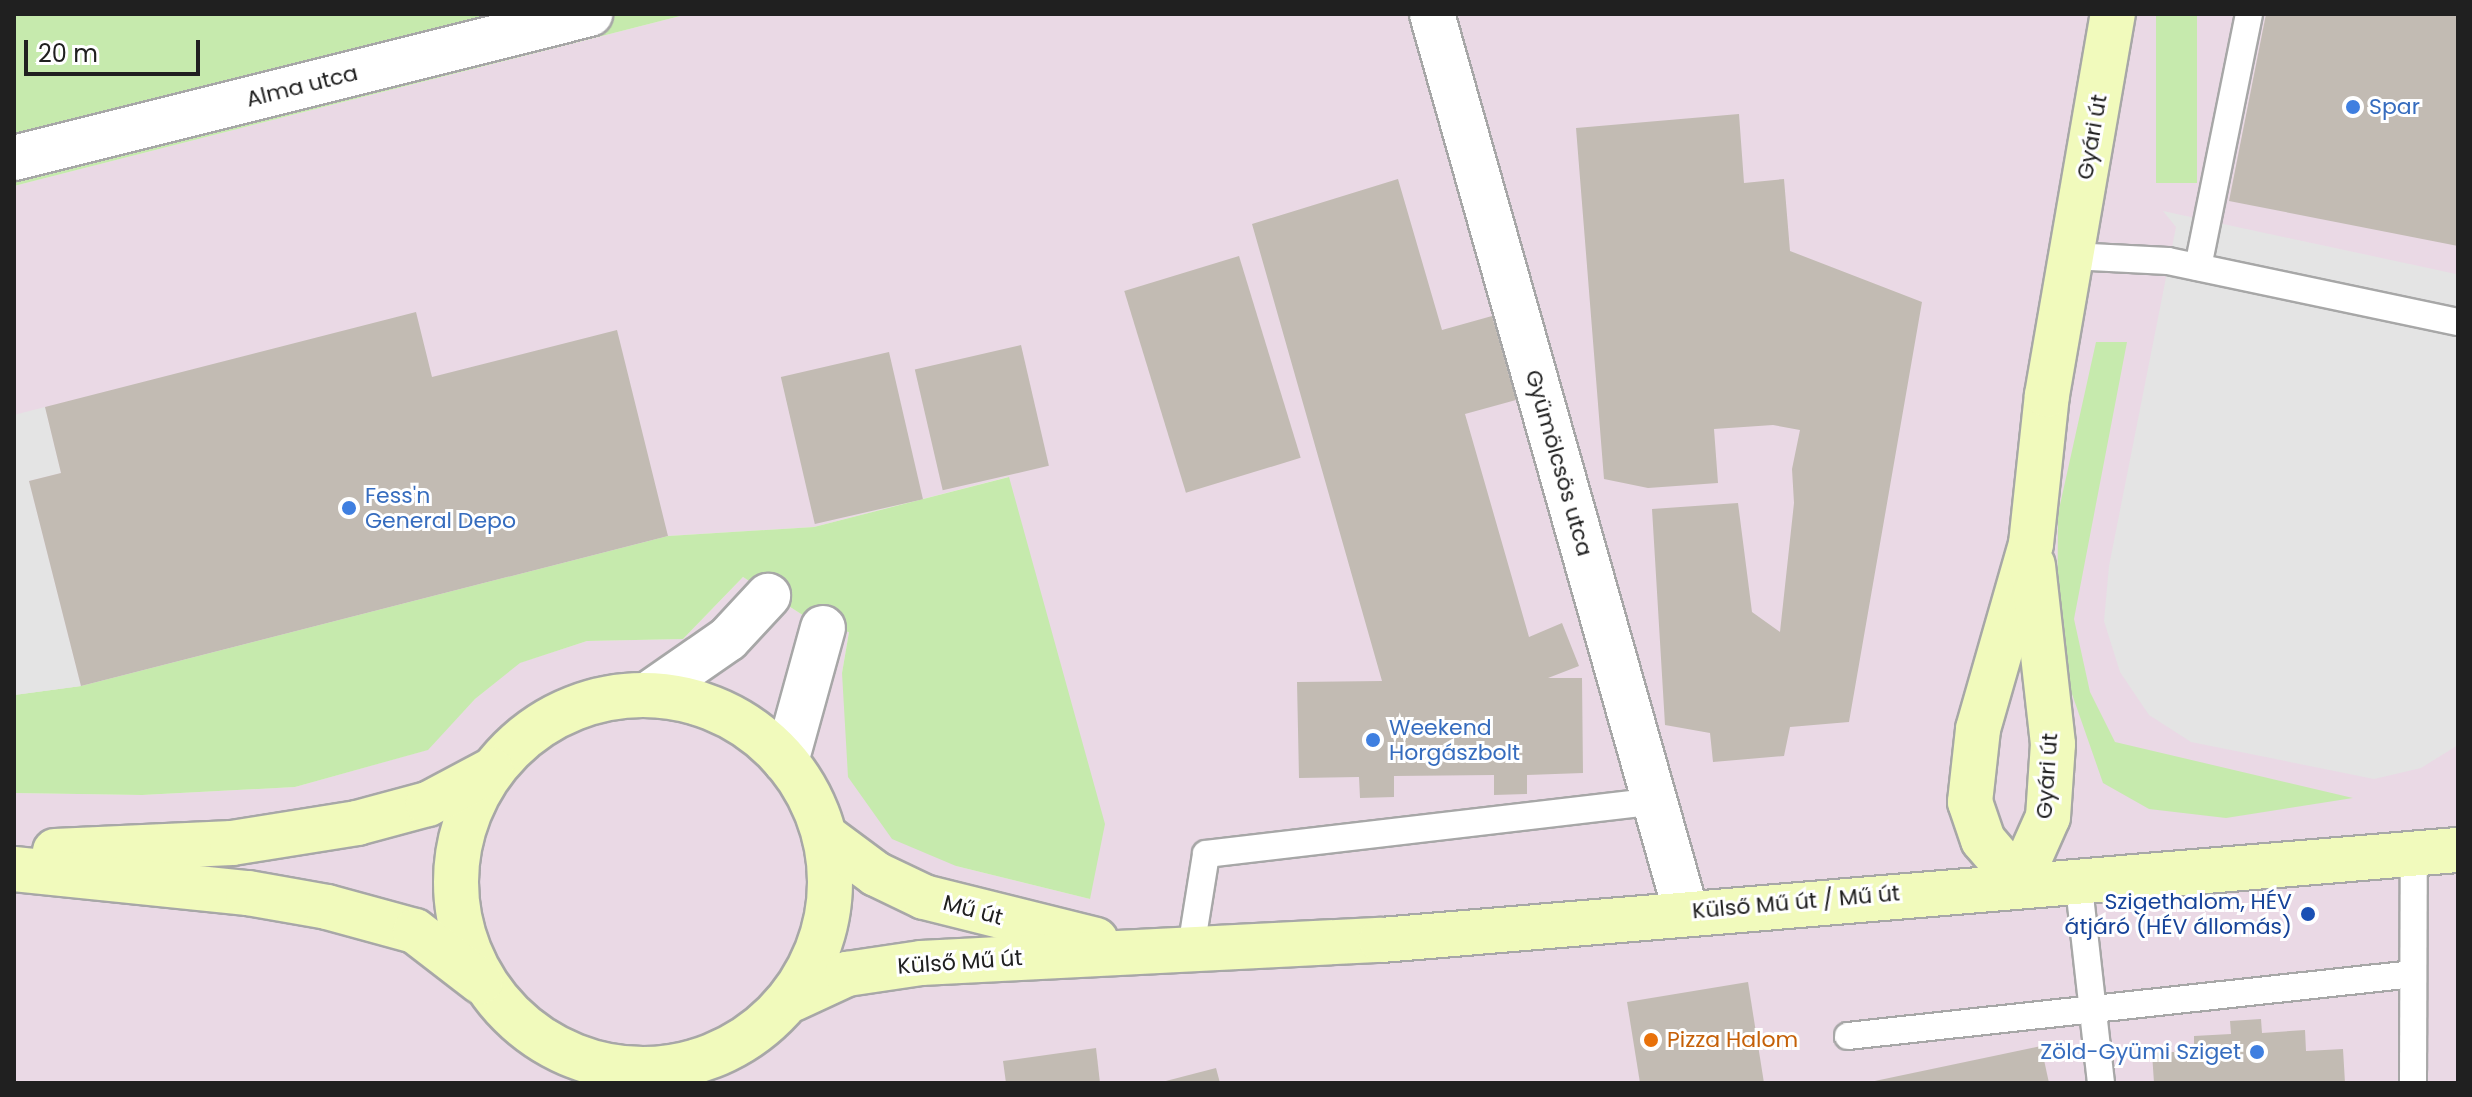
<!DOCTYPE html>
<meta charset="utf-8">
<style>
body{margin:0}
#map{position:relative;width:2472px;height:1097px;overflow:hidden;background:#f1eee7;font-family:Poppins,sans-serif}
div>[style]{position:absolute}
[style*='--x']{left:calc(var(--x)*1px);top:calc(var(--y)*1px);width:calc(var(--w)*1px);rotate:calc(var(--a)*1deg)}
.industrial>*{inset:0;background:#ead9e5}
.grass>*{inset:0;background:#c6eaad;transform-origin:0 0}
.parking>*{inset:0;background:#e4e4e4}
.building>*{inset:0;background:#c2bbb3;transform-origin:0 0}
.roads{filter:drop-shadow(2px 0 #a7a7a7) drop-shadow(-2px 0 #a7a7a7) drop-shadow(0 2px #a7a7a7) drop-shadow(0 -2px #a7a7a7)}
.lane>*{height:26px;margin:-13px;padding:0 13px;transform-origin:13px;border-radius:13px;background:#fff}
.street>*{height:44px;margin:-22px;padding:0 22px;transform-origin:22px;border-radius:22px;background:#fff}
.secondary>*{height:44px;margin:-22px;padding:0 22px;transform-origin:22px;border-radius:22px;background:#f1fabc}
.secondary>.ring{margin:-22px;padding:0;box-sizing:content-box;background:none;border:44px solid #f1fabc;border-radius:50%}
.dots>*{width:22px;height:22px;translate:-50% -50%;box-sizing:border-box;border:4px solid #fff;border-radius:50%}
span{translate:-50% -50%;white-space:nowrap;text-align:center;line-height:1.15;-webkit-text-stroke:6px #fff;paint-order:stroke}
.street-label{font-size:22px;color:#202020}
.shop-label{font-size:22px;color:#366cbe}
.left{translate:0 -50%;text-align:left}
.right{translate:-100% -50%;text-align:right}
.transit-label{font-size:22px;color:#164399}
.food-label{font-size:22px;color:#c56008}
.frame{position:absolute;inset:0;border:16px solid #202020;pointer-events:none}
.scale{position:absolute;left:24px;top:40px;width:176px;height:36px;box-sizing:border-box;border:4px solid #202020;border-top:0;padding-left:10px;font-size:24px;line-height:28px;white-space:nowrap;color:#202020;-webkit-text-stroke:6px #fff;paint-order:stroke}
</style>
<div id="map">
<div class="industrial">
<div style="clip-path:polygon(688px 14px,2458px 14px,2458px 1083px,14px 1083px,14px 793px,142px 795px,295px 787px,427px 750px,475px 699px,519px 663px,587px 641px,683px 639px,743px 577px,823px 628px,849px 632px,842px 673px,956px 866px,1090px 899px,1008px 477px,814px 527px,668px 536px,81px 686px,14px 695px,14px 186px)"></div>
</div>
<div class="grass">
<div style="clip-path:polygon(14px 14px,688px 14px,14px 186px)"></div>
<div style="left:2156px;top:14px;width:41px;height:169px"></div>
<div style="clip-path:polygon(2096px 342px,2127px 342px,2074px 619px,2090px 692px,2115px 742px,2353px 798px,2226px 818px,2149px 809px,2103px 783px,2057px 651px,2058px 514px)"></div>
<div style="clip-path:polygon(1009px 477px,1105px 824px,1090px 899px,956px 866px,892px 839px,848px 777px,842px 673px,849px 632px,823px 628px,743px 577px,683px 639px,587px 641px,520px 663px,475px 699px,428px 750px,295px 787px,142px 795px,14px 793px,14px 695px,81px 686px,668px 536px,814px 527px)"></div>
</div>
<div class="parking">
<div style="clip-path:polygon(2163px 211px,2456px 274px,2458px 268px,2458px 745px,2421px 768px,2374px 779px,2191px 742px,2149px 715px,2120px 672px,2104px 621px,2109px 566px,2176px 227px)"></div>
<div style="clip-path:polygon(45px 407px,61px 473px,29px 481px,81px 686px,14px 695px,14px 415px)"></div>
</div>
<div class="building">
<div style="clip-path:polygon(2266px 14px,2458px 14px,2458px 246px,2229px 201px)"></div>
<div style="clip-path:polygon(1739px 114px,1744px 183px,1784px 179px,1790px 251px,1922px 302px,1849px 722px,1790px 727px,1784px 756px,1713px 762px,1710px 733px,1665px 725px,1652px 509px,1738px 503px,1752px 612px,1780px 632px,1794px 503px,1792px 469px,1800px 430px,1773px 425px,1714px 429px,1718px 483px,1648px 488px,1604px 479px,1576px 128px)"></div>
<div style="clip-path:polygon(1398px 179px,1442px 330px,1492px 316px,1516px 400px,1465px 414px,1529px 637px,1562px 623px,1579px 666px,1548px 678px,1582px 678px,1583px 773px,1527px 775px,1527px 794px,1494px 795px,1494px 775px,1394px 776px,1394px 797px,1360px 798px,1359px 777px,1299px 778px,1297px 682px,1382px 681px,1252px 224px)"></div>
<div style="left:1239px;top:256px;width:211px;height:120px;rotate:73deg"></div>
<div style="clip-path:polygon(416px 312px,432px 377px,617px 330px,668px 536px,81px 686px,29px 481px,61px 473px,45px 407px)"></div>
<div style="left:1021px;top:345px;width:124px;height:109px;rotate:77deg"></div>
<div style="left:889px;top:352px;width:151px;height:111px;rotate:77deg"></div>
<div style="clip-path:polygon(1748px 982px,1764px 1083px,1640px 1083px,1627px 1002px)"></div>
<div style="clip-path:polygon(2261px 1019px,2262px 1033px,2305px 1030px,2306px 1051px,2343px 1049px,2345px 1083px,2154px 1083px,2152px 1053px,2194px 1051px,2194px 1036px,2231px 1034px,2230px 1021px)"></div>
<div style="clip-path:polygon(2041px 1046px,2049px 1083px,1870px 1083px,1870px 1082px)"></div>
<div style="clip-path:polygon(1096px 1048px,1100px 1083px,1006px 1083px,1003px 1061px)"></div>
<div style="clip-path:polygon(1216px 1068px,1220px 1083px,1162px 1083px,1162px 1082px)"></div>
</div>
<div class="roads">
<div class="lane">
<div style="--x:2071;--y:256;--w:97;--a:3"></div>
<div style="--x:2168;--y:261;--w:296;--a:11.9"></div>
<div style="--x:2198;--y:267;--w:258;--a:-78.6"></div>
<div style="--x:2078;--y:878;--w:206;--a:83.6"></div>
<div style="--x:1191;--y:948;--w:95;--a:-80.9"></div>
<div style="--x:1206;--y:854;--w:452;--a:-6.7"></div>
<div style="--x:1848;--y:1036;--w:568;--a:-6.26"></div>
<div style="--x:2413;--y:1083;--w:230;--a:-89.8"></div>
</div>
<div class="street">
<div style="--x:1432;--y:14;--w:933;--a:74.21"></div>
<div style="--x:14;--y:158;--w:594;--a:-14.04"></div>
<div style="--x:650;--y:693;--w:95;--a:-34.7"></div>
<div style="--x:728;--y:639;--w:59;--a:-47.1"></div>
<div style="--x:786;--y:762;--w:139;--a:-74.6"></div>
</div>
<div class="secondary">
<div class="ring" style="left:456px;top:695px;width:330px;height:330px"></div>
<div style="--x:826;--y:837;--w:62;--a:36.5"></div>
<div style="--x:876;--y:874;--w:53;--a:25.6"></div>
<div style="--x:924;--y:897;--w:177;--a:14"></div>
<div style="--x:55;--y:851;--w:177;--a:-2.6"></div>
<div style="--x:232;--y:843;--w:127;--a:-9.1"></div>
<div style="--x:357;--y:823;--w:73;--a:-15"></div>
<div style="--x:428;--y:804;--w:72;--a:-28"></div>
<div style="--x:14;--y:869;--w:235;--a:5.9"></div>
<div style="--x:248;--y:893;--w:80;--a:10"></div>
<div style="--x:327;--y:907;--w:91;--a:15.3"></div>
<div style="--x:415;--y:931;--w:83;--a:37.7"></div>
<div style="--x:2019;--y:882;--w:55;--a:-130.6"></div>
<div style="--x:1983;--y:840;--w:40;--a:-108.9"></div>
<div style="--x:1970;--y:802;--w:73;--a:-83.7"></div>
<div style="--x:1978;--y:729;--w:192;--a:-74"></div>
<div style="--x:2031;--y:544;--w:150;--a:-83.9"></div>
<div style="--x:2047;--y:395;--w:387;--a:-80.2"></div>
<div style="--x:2019;--y:882;--w:71;--a:-66"></div>
<div style="--x:2048;--y:817;--w:73;--a:-86.1"></div>
<div style="--x:2053;--y:744;--w:180;--a:-96.4"></div>
<div style="--x:793;--y:999;--w:60;--a:-24.8"></div>
<div style="--x:847;--y:974;--w:75;--a:-8.5"></div>
<div style="--x:921;--y:963;--w:461;--a:-2.9"></div>
<div style="--x:1381;--y:940;--w:1081;--a:-4.78"></div>
</div>
</div>
<div class="dots">
<div style="left:2353px;top:107px;background:#3f7fe0"></div>
<div style="left:349px;top:508px;background:#3f7fe0"></div>
<div style="left:1373px;top:740px;background:#3f7fe0"></div>
<div style="left:2308px;top:914px;background:#1a4fb4"></div>
<div style="left:1651px;top:1040px;background:#e8710a"></div>
<div style="left:2257px;top:1052px;background:#3f7fe0"></div>
</div>
<div class="street-label">
<span style="left:302px;top:86px;rotate:-14deg">Alma utca</span>
<span style="left:2092px;top:137px;rotate:-80deg">Gyári út</span>
<span style="left:1559px;top:463px;rotate:74deg">Gyümölcsös utca</span>
<span style="left:2047px;top:776px;rotate:-86deg">Gyári út</span>
<span style="left:1796px;top:902px;rotate:-5deg">Külső Mű út / Mű út</span>
<span style="left:973px;top:910px;rotate:15deg">Mű út</span>
<span style="left:960px;top:962px;rotate:-4deg">Külső Mű út</span>
</div>
<div class="shop-label">
<span class="left" style="left:2369px;top:107px">Spar</span>
<span class="left" style="left:365px;top:508px">Fess'n<br>General Depo</span>
<span class="left" style="left:1389px;top:740px">Weekend<br>Horgászbolt</span>
<span class="right" style="left:2241px;top:1052px">Zöld-Gyümi Sziget</span>
</div>
<div class="transit-label">
<span class="right" style="left:2292px;top:914px">Szigethalom, HÉV<br>átjáró (HÉV állomás)</span>
</div>
<div class="food-label">
<span class="left" style="left:1667px;top:1040px">Pizza Halom</span>
</div>
<div class="frame"></div>
<div class="scale">20 m</div>
</div>
